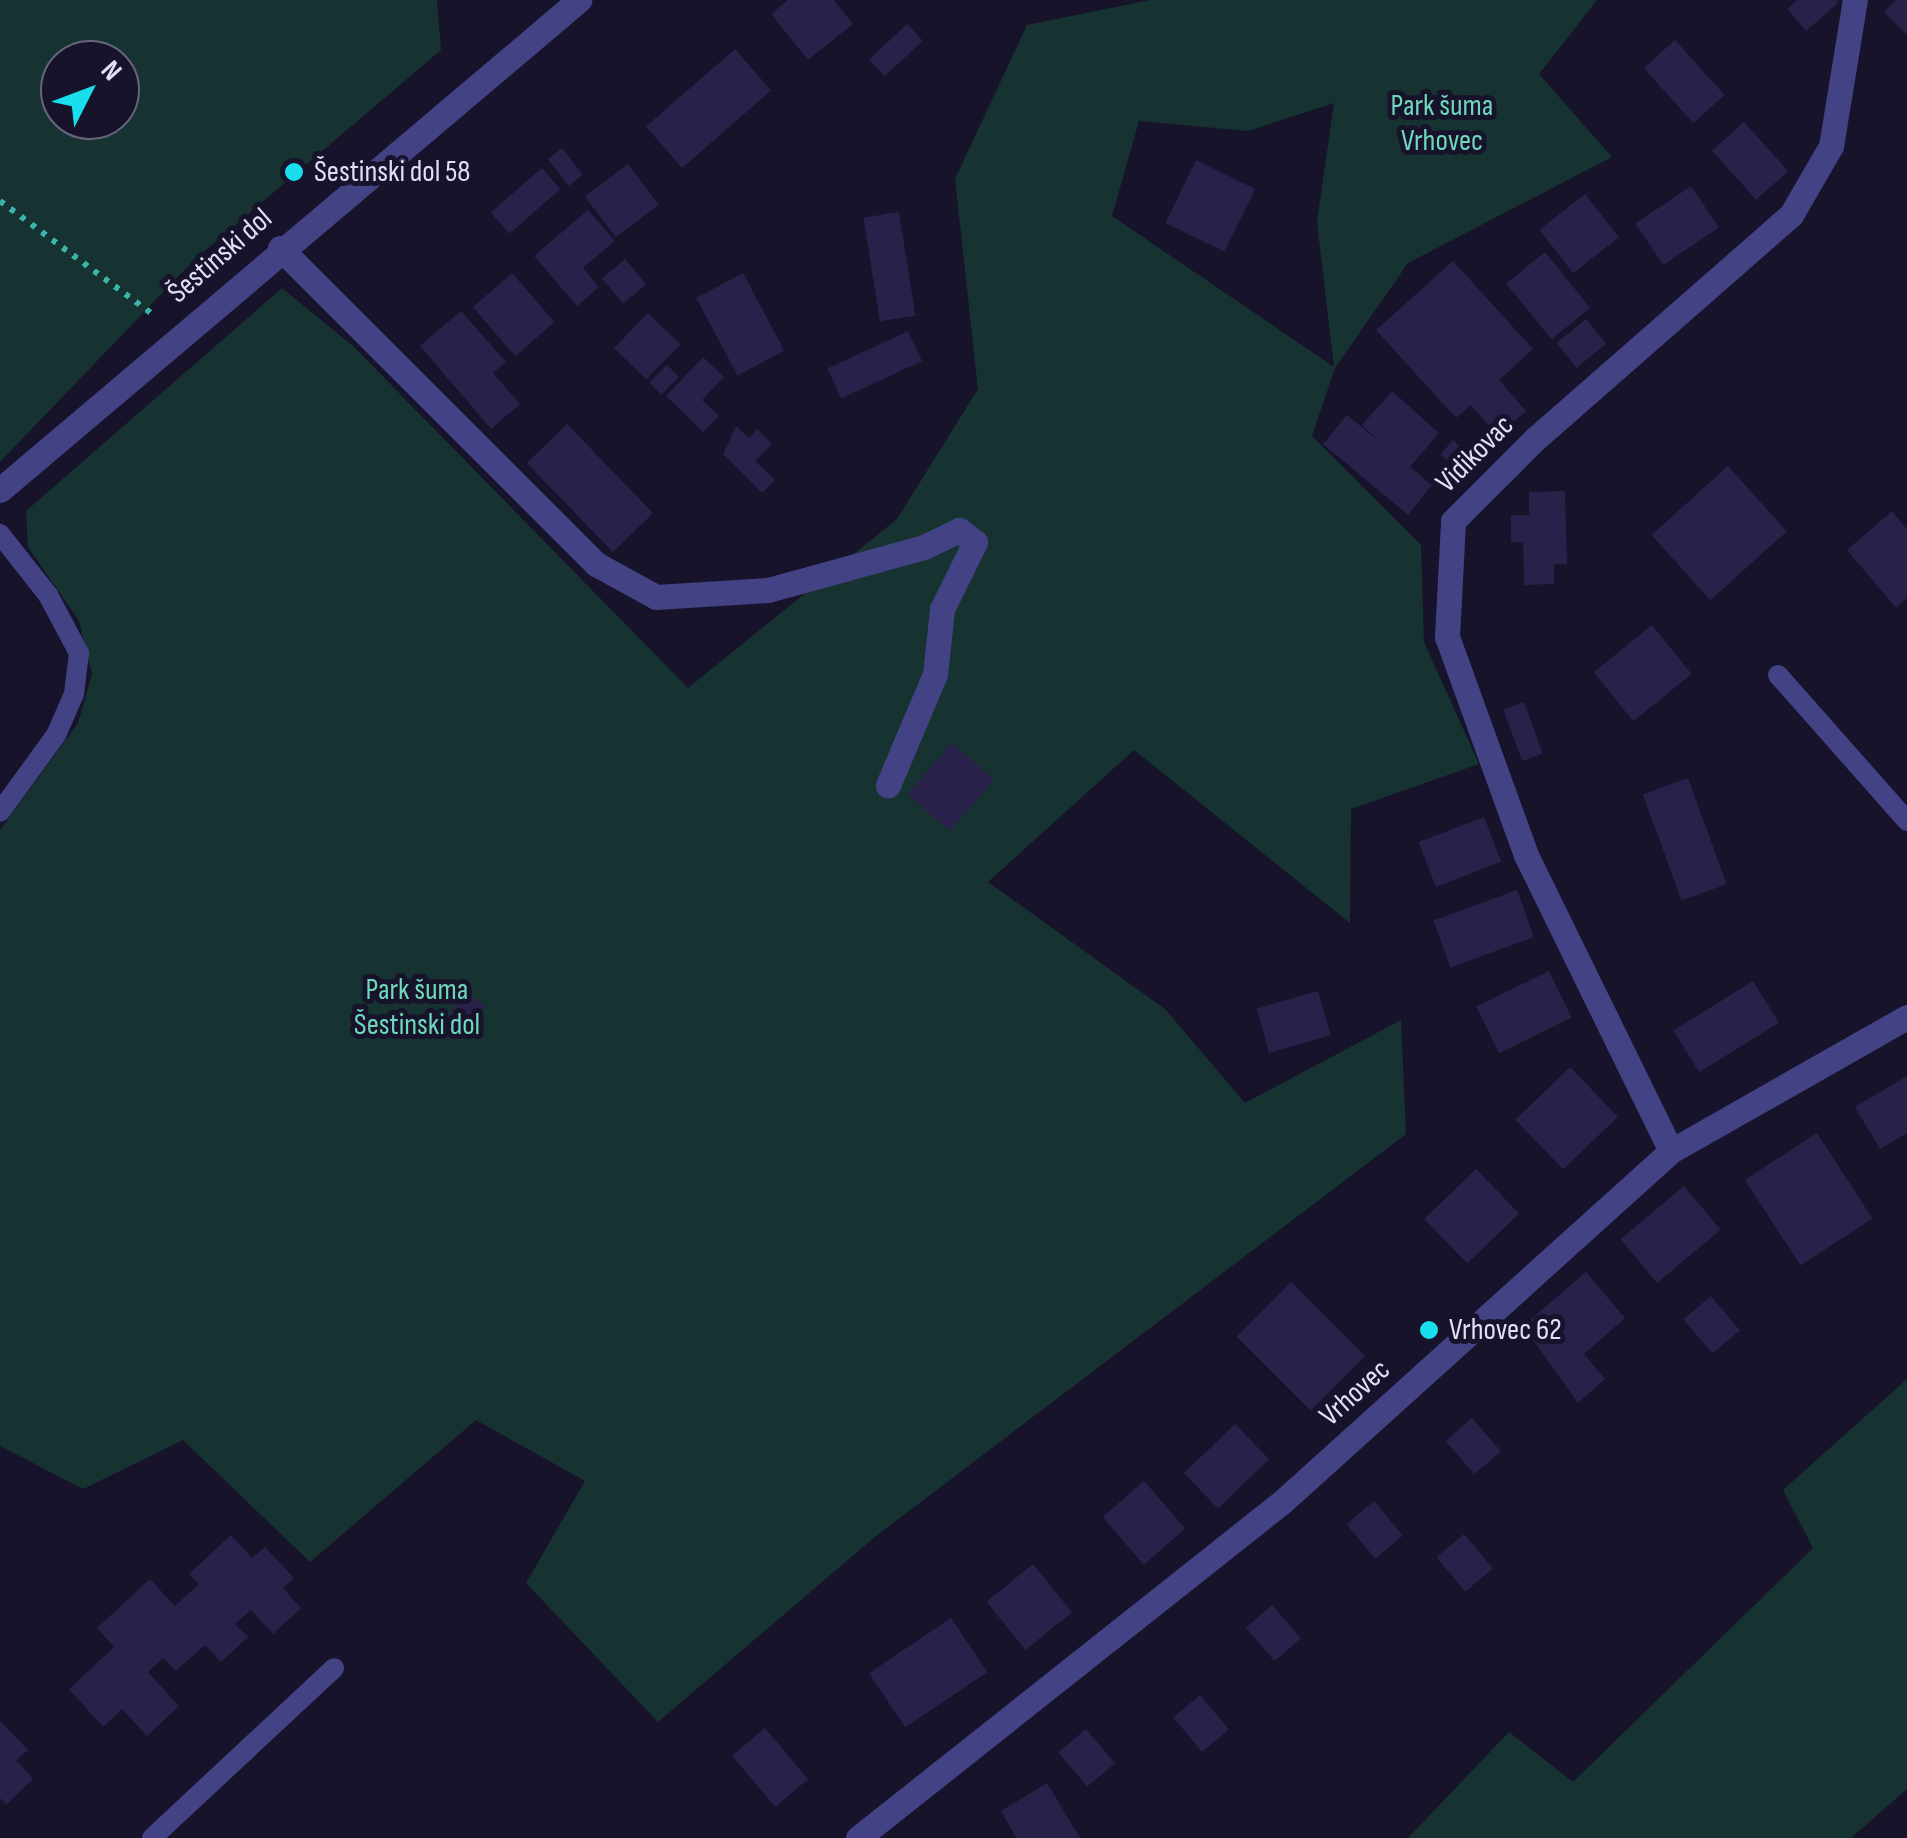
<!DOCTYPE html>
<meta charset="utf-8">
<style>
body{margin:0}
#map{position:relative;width:1907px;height:1838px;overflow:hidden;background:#16132a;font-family:"Sofia Sans Condensed",sans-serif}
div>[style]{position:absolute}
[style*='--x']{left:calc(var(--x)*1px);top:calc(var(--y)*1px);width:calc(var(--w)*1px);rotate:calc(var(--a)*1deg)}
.green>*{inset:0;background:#173331}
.building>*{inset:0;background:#282149;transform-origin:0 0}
.path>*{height:6px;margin-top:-3px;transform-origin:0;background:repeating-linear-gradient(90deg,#3bb4a9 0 5px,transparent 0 13px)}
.service>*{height:20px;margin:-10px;padding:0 10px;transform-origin:10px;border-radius:10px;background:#434285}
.minor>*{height:25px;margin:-12.5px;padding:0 12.5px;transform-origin:12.5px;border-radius:12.5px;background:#434285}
.tertiary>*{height:25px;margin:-12.5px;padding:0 12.5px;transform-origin:12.5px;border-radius:12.5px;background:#434285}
.dots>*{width:28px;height:28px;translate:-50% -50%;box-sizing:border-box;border:5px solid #16132a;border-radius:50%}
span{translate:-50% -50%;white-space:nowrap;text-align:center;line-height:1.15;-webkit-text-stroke:10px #16132a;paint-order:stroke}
.park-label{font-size:30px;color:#6ed8bb}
.poi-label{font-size:30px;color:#e1defc}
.left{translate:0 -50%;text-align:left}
.street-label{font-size:30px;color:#e1defc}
.north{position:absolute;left:40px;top:40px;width:100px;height:100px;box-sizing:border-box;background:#16132a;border:2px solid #67647e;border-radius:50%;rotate:48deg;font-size:28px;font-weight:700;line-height:40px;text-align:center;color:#e1defc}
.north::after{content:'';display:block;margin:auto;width:35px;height:45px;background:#19deed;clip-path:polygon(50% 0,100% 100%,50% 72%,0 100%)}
</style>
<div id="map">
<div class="green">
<div style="clip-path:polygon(evenodd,0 0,437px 0,441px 50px,193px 261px,0 462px,0 0,60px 60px,120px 60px,120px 120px,60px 120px,60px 60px)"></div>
<div style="clip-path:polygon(evenodd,1150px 0,1597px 0,1539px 74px,1612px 157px,1408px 263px,1335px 368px,1312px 436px,1421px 545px,1424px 642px,1479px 764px,1351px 809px,1350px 923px,1134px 750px,988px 882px,1165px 1009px,1245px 1103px,1401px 1020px,1406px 1134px,876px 1536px,658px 1722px,526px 1583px,585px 1481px,476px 1420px,310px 1562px,183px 1440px,83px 1489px,0 1446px,0 830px,78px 723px,92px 674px,79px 621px,28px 547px,26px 511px,282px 288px,353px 346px,688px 688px,897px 519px,978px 389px,955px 179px,1027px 25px,1150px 0,1334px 103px,1317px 222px,1334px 367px,1112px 216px,1139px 121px,1248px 131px,1334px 103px)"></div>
<div style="clip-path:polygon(1907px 1379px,1907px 1789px,1851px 1838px,1408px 1838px,1509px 1732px,1573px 1782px,1813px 1548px,1783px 1490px)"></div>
</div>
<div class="building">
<div style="clip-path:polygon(788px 0,834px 0,853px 24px,808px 60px,771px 14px)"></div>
<div style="clip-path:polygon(1797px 0,1837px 0,1839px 2px,1806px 31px,1787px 9px)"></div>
<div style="clip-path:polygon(1896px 0,1907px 0,1907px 35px,1884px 12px)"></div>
<div style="left:907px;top:24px;width:23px;height:52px;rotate:47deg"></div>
<div style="left:1675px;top:40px;width:74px;height:42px;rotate:48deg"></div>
<div style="left:735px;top:49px;width:55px;height:118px;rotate:49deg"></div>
<div style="left:1744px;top:122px;width:66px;height:43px;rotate:48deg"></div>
<div style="left:562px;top:148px;width:34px;height:18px;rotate:52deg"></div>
<div style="left:1196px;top:160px;width:66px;height:70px;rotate:26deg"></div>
<div style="left:628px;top:164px;width:51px;height:54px;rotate:53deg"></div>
<div style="left:542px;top:168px;width:28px;height:68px;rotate:49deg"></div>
<div style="left:1691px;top:186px;width:50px;height:67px;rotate:56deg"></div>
<div style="left:1585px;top:194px;width:55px;height:58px;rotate:52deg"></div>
<div style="clip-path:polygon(588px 210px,615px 241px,583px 268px,599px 287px,577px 306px,534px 256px)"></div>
<div style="left:899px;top:212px;width:105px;height:36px;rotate:81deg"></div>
<div style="left:1545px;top:252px;width:72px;height:50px;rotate:51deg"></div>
<div style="left:625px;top:259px;width:33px;height:30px;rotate:50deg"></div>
<div style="clip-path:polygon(1453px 261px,1533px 349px,1499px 380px,1526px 411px,1498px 436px,1471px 405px,1456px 418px,1376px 330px)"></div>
<div style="left:512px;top:273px;width:65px;height:52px;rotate:49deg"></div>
<div style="left:743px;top:273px;width:88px;height:53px;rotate:62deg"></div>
<div style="clip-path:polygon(461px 311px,506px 362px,493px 373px,520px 404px,491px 429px,420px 346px)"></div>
<div style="left:648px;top:313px;width:45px;height:49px;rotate:44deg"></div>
<div style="left:1586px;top:319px;width:32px;height:38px;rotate:51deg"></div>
<div style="left:908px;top:331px;width:33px;height:89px;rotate:65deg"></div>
<div style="clip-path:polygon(703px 357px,724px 377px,702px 400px,719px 416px,703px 432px,666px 396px)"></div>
<div style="left:667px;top:365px;width:17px;height:25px;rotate:45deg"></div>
<div style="clip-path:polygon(1392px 391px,1439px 433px,1410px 467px,1432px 485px,1408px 515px,1323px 444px,1347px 415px,1380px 442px,1362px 425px)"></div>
<div style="left:567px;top:424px;width:124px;height:56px;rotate:46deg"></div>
<div style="clip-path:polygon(736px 426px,749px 438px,757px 429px,772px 444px,755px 461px,775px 480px,762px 493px,723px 454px)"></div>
<div style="left:1453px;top:440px;width:28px;height:19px;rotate:41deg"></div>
<div style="left:1728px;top:466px;width:88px;height:103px;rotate:48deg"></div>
<div style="clip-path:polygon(1565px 491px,1567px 564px,1554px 564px,1554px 584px,1524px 585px,1523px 542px,1511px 542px,1511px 515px,1529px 515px,1529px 492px)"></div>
<div style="clip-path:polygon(1892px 511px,1907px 529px,1907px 598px,1896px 608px,1847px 550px)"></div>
<div style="left:1652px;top:625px;width:63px;height:75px;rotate:51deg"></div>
<div style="left:1524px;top:702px;width:55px;height:22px;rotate:70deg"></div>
<div style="left:952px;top:743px;width:56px;height:68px;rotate:41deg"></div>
<div style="left:1688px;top:778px;width:113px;height:48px;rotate:70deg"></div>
<div style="left:1484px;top:817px;width:48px;height:70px;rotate:69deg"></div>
<div style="left:1517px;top:890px;width:50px;height:89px;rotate:70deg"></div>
<div style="left:1549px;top:971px;width:52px;height:81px;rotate:64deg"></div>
<div style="left:1753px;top:981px;width:49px;height:94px;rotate:58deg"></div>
<div style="left:1318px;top:991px;width:46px;height:64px;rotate:74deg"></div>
<div style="left:464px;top:992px;width:25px;height:35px;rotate:32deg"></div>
<div style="left:1570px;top:1067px;width:69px;height:76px;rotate:46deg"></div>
<div style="clip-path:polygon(1907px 1076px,1907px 1133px,1880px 1149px,1855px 1107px)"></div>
<div style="left:1817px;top:1133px;width:102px;height:86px;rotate:57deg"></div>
<div style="left:1476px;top:1169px;width:62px;height:72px;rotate:46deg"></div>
<div style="left:1684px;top:1186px;width:57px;height:83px;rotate:50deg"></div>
<div style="clip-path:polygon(1586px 1272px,1625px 1318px,1584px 1354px,1605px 1379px,1578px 1403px,1523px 1326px)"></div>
<div style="left:1291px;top:1282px;width:105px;height:77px;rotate:45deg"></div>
<div style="left:1711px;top:1296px;width:45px;height:36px;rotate:50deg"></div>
<div style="left:1472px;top:1418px;width:44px;height:35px;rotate:49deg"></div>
<div style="left:1235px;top:1424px;width:49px;height:71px;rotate:46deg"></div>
<div style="left:1144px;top:1481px;width:63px;height:55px;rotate:49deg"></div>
<div style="left:1374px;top:1501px;width:45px;height:36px;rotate:50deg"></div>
<div style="left:1464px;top:1534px;width:45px;height:36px;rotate:50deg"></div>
<div style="clip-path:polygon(231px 1535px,252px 1558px,265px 1547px,294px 1578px,283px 1588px,301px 1608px,273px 1634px,251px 1610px,235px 1624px,248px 1637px,221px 1662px,205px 1645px,176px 1671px,163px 1658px,148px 1672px,179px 1706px,147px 1736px,122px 1709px,103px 1727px,69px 1689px,114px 1647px,97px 1628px,150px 1579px,175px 1606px,199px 1584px,189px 1574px)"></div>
<div style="left:1033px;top:1564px;width:62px;height:60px;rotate:51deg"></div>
<div style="left:1272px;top:1605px;width:44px;height:35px;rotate:49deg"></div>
<div style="left:951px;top:1618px;width:65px;height:99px;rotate:56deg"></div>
<div style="left:1200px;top:1695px;width:45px;height:35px;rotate:50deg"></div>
<div style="clip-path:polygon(0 1721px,28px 1750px,16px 1760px,33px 1779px,6px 1805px,0 1798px)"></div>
<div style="left:765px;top:1728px;width:67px;height:43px;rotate:50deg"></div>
<div style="left:1086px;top:1729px;width:45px;height:36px;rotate:50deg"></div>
<div style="clip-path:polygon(1047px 1783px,1080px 1838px,1016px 1838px,1001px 1811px)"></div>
</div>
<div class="path">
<div style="--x:0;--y:201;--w:194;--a:36.6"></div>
</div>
<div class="service">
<div style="--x:0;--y:534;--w:78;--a:51.8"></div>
<div style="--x:48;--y:595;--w:66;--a:61.9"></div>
<div style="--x:79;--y:653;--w:41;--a:97"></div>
<div style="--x:74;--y:694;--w:45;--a:113.7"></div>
<div style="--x:56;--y:735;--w:95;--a:126"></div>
<div style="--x:1778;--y:675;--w:195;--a:48.5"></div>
<div style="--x:152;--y:1838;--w:249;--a:-43"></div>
</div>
<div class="minor">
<div style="--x:280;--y:248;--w:447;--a:45"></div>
<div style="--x:596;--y:564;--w:68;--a:28.8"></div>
<div style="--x:656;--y:597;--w:112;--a:-3.6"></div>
<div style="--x:768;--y:590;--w:162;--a:-15.4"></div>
<div style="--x:924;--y:547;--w:39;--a:-26"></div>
<div style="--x:959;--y:530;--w:20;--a:37"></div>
<div style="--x:975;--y:542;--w:75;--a:116.2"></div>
<div style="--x:942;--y:609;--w:65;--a:96.1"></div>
<div style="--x:935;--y:674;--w:121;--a:112.9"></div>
<div style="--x:1671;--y:1151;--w:330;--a:-116.1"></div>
<div style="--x:1526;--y:855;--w:232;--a:-109.9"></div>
<div style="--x:1447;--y:637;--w:116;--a:-87"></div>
<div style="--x:1453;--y:521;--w:116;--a:-45"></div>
<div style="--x:1535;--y:439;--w:340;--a:-41.2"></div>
<div style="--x:1791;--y:215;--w:80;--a:-59.9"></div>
<div style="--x:1831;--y:146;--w:148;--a:-80.7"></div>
</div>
<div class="tertiary">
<div style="--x:0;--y:490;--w:759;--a:-40.24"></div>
<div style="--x:858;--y:1838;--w:541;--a:-38.4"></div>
<div style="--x:1282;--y:1502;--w:524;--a:-42.06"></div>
<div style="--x:1671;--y:1151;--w:271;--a:-29.6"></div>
</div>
<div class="dots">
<div style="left:294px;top:172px;background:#19deed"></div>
<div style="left:1429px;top:1330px;background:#19deed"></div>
</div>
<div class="park-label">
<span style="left:1442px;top:123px">Park šuma<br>Vrhovec</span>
<span style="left:417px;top:1007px">Park šuma<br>Šestinski dol</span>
</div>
<div class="poi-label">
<span class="left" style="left:314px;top:172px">Šestinski dol 58</span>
<span class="left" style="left:1449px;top:1330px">Vrhovec 62</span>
</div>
<div class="street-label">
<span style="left:220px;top:256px;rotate:-41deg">Šestinski dol</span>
<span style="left:1475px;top:454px;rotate:-45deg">Vidikovac</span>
<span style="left:1355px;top:1393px;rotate:-42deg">Vrhovec</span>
</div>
<div class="north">N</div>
</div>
